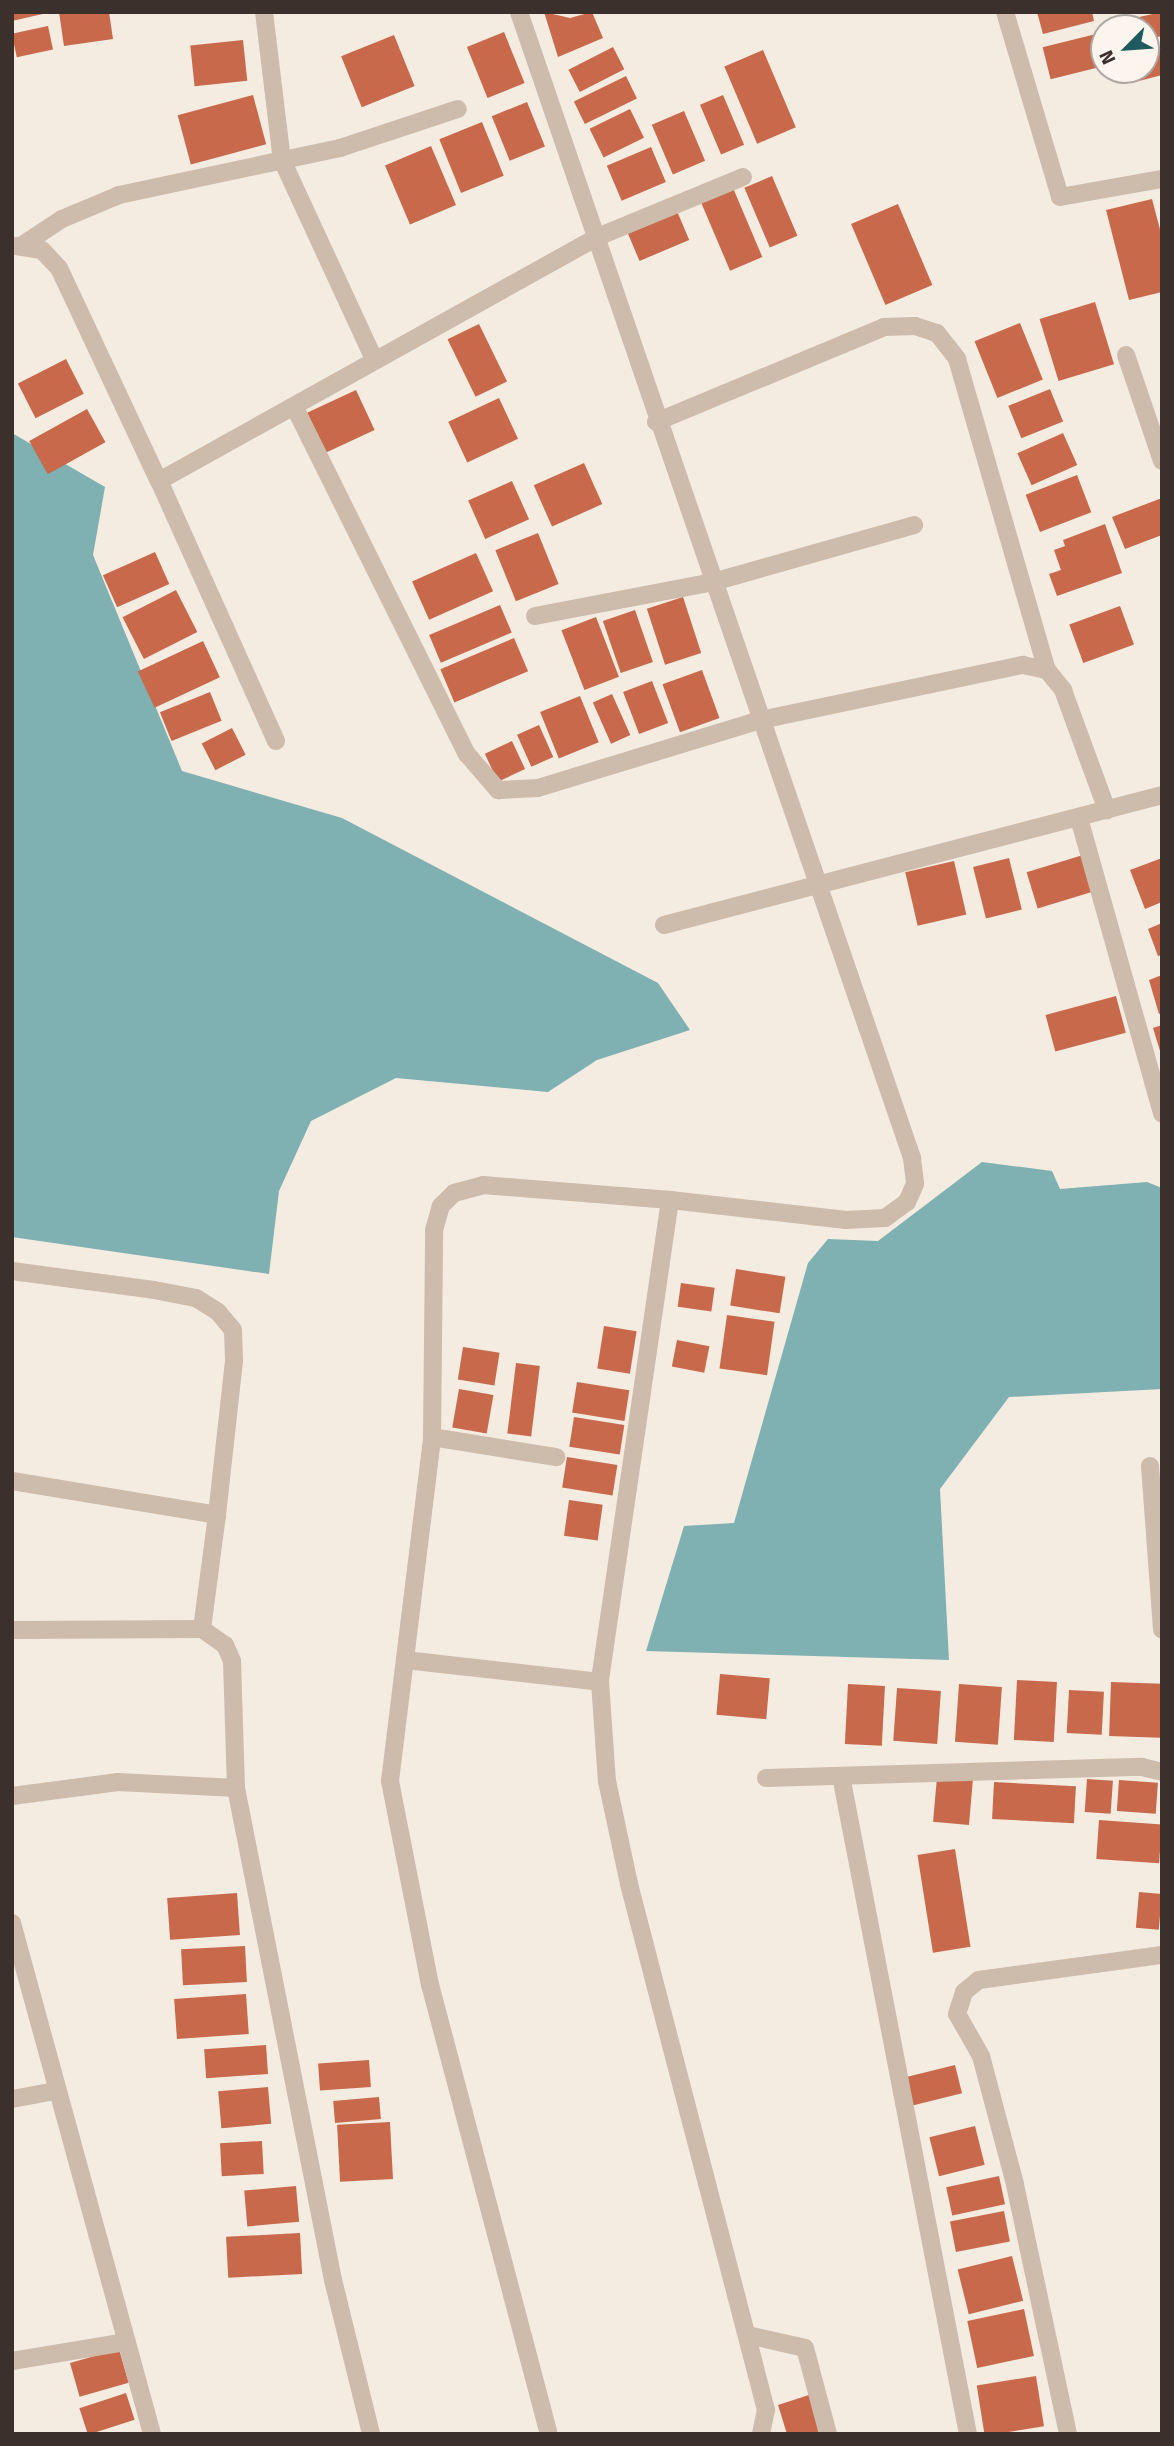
<!DOCTYPE html>
<style>
body{margin:0}
#map{position:relative;width:1174px;height:2446px;overflow:hidden;background:#f4ebe1;font-family:"Fira Sans",sans-serif}
div>[style]{position:absolute}
[style*='--x']{left:calc(var(--x)*1px);top:calc(var(--y)*1px);width:calc(var(--w)*1px);rotate:calc(var(--a)*1deg)}
.water>*{inset:0;background:#7fb0b2}
.building>*{inset:0;background:#c8694b;transform-origin:0 0}
.street>*{height:18px;margin:-9px;padding:0 9px;transform-origin:9px;border-radius:9px;background:#cdbbac}
span{translate:-50% -50%;white-space:nowrap;text-align:center;line-height:1.15;-webkit-text-stroke:5px #fbf5ee;paint-order:stroke}
.frame{position:absolute;inset:0;border:14px solid #3b302b;pointer-events:none}
.north{position:absolute;left:1090px;top:14px;width:70px;height:70px;box-sizing:border-box;background:#fbf5ee;border:2px solid #aea6a0;border-radius:50%;rotate:245deg;font-size:19px;font-weight:700;line-height:28px;text-align:center;color:#3b302b}
.north::after{content:'';display:block;margin:auto;width:24px;height:32px;background:#1f5a5e;clip-path:polygon(50% 0,100% 100%,50% 72%,0 100%)}
</style>
<div id="map">
<div class="water">
<div style="clip-path:polygon(12px 433px,105px 487px,93px 555px,182px 771px,342px 818px,658px 983px,690px 1030px,597px 1060px,548px 1092px,396px 1078px,311px 1121px,279px 1191px,269px 1274px,12px 1237px)"></div>
<div style="clip-path:polygon(982px 1162px,1052px 1171px,1060px 1189px,1147px 1182px,1162px 1188px,1162px 1389px,1009px 1397px,940px 1489px,949px 1660px,646px 1651px,684px 1526px,734px 1523px,808px 1263px,828px 1239px,878px 1241px)"></div>
</div>
<div class="building">
<div style="clip-path:polygon(12px 12px,46px 12px,47px 13px,12px 21px)"></div>
<div style="clip-path:polygon(59px 12px,109px 12px,113px 39px,64px 46px)"></div>
<div style="clip-path:polygon(544px 12px,570px 18px,592px 12px,603px 38px,558px 57px)"></div>
<div style="clip-path:polygon(1037px 12px,1092px 12px,1094px 21px,1043px 34px)"></div>
<div style="clip-path:polygon(1162px 12px,1162px 36px,1146px 40px,1146px 28px,1123px 28px,1121px 21px)"></div>
<div style="left:48px;top:26px;width:24px;height:37px;rotate:78deg"></div>
<div style="left:504px;top:32px;width:55px;height:40px;rotate:68deg"></div>
<div style="left:1096px;top:34px;width:33px;height:55px;rotate:76deg"></div>
<div style="left:394px;top:35px;width:55px;height:57px;rotate:68deg"></div>
<div style="left:243px;top:40px;width:41px;height:53px;rotate:84deg"></div>
<div style="left:613px;top:47px;width:25px;height:50px;rotate:63deg"></div>
<div style="clip-path:polygon(1162px 47px,1162px 75px,1131px 83px,1127px 70px,1146px 70px,1146px 51px)"></div>
<div style="left:763px;top:50px;width:84px;height:42px;rotate:67deg"></div>
<div style="left:626px;top:76px;width:25px;height:58px;rotate:64deg"></div>
<div style="left:253px;top:95px;width:51px;height:78px;rotate:75deg"></div>
<div style="left:723px;top:95px;width:54px;height:25px;rotate:67deg"></div>
<div style="left:527px;top:102px;width:48px;height:38px;rotate:68deg"></div>
<div style="left:630px;top:109px;width:32px;height:45px;rotate:64deg"></div>
<div style="left:684px;top:111px;width:54px;height:35px;rotate:67deg"></div>
<div style="left:482px;top:122px;width:58px;height:46px;rotate:68deg"></div>
<div style="left:431px;top:146px;width:64px;height:50px;rotate:67deg"></div>
<div style="left:651px;top:147px;width:38px;height:48px;rotate:67deg"></div>
<div style="left:772px;top:176px;width:65px;height:30px;rotate:67deg"></div>
<div style="left:733px;top:188px;width:75px;height:35px;rotate:67deg"></div>
<div style="clip-path:polygon(1152px 199px,1162px 237px,1162px 292px,1129px 300px,1106px 210px)"></div>
<div style="left:674px;top:204px;width:39px;height:54px;rotate:67deg"></div>
<div style="left:898px;top:204px;width:88px;height:51px;rotate:67deg"></div>
<div style="left:1095px;top:302px;width:65px;height:58px;rotate:73deg"></div>
<div style="left:1020px;top:323px;width:61px;height:49px;rotate:68deg"></div>
<div style="left:479px;top:324px;width:64px;height:35px;rotate:64deg"></div>
<div style="left:66px;top:359px;width:39px;height:54px;rotate:63deg"></div>
<div style="left:1050px;top:389px;width:35px;height:45px;rotate:68deg"></div>
<div style="left:356px;top:390px;width:44px;height:54px;rotate:65deg"></div>
<div style="left:499px;top:398px;width:45px;height:56px;rotate:65deg"></div>
<div style="left:87px;top:409px;width:38px;height:66px;rotate:61deg"></div>
<div style="left:1063px;top:433px;width:35px;height:50px;rotate:66deg"></div>
<div style="left:584px;top:463px;width:45px;height:55px;rotate:66deg"></div>
<div style="left:1077px;top:475px;width:40px;height:55px;rotate:69deg"></div>
<div style="left:512px;top:481px;width:42px;height:48px;rotate:66deg"></div>
<div style="clip-path:polygon(1162px 498px,1162px 535px,1125px 549px,1112px 517px)"></div>
<div style="clip-path:polygon(1105px 524px,1122px 573px,1057px 596px,1049px 574px,1061px 570px,1054px 550px,1065px 546px,1063px 540px)"></div>
<div style="left:538px;top:533px;width:55px;height:46px;rotate:68deg"></div>
<div style="left:155px;top:552px;width:35px;height:57px;rotate:66deg"></div>
<div style="left:476px;top:553px;width:42px;height:70px;rotate:66deg"></div>
<div style="left:176px;top:590px;width:47px;height:60px;rotate:63deg"></div>
<div style="left:683px;top:597px;width:59px;height:38px;rotate:72deg"></div>
<div style="left:500px;top:605px;width:30px;height:77px;rotate:67deg"></div>
<div style="left:1120px;top:606px;width:41px;height:54px;rotate:70deg"></div>
<div style="left:635px;top:610px;width:55px;height:34px;rotate:71deg"></div>
<div style="left:596px;top:617px;width:64px;height:37px;rotate:69deg"></div>
<div style="left:514px;top:638px;width:36px;height:80px;rotate:67deg"></div>
<div style="left:203px;top:641px;width:40px;height:72px;rotate:65deg"></div>
<div style="left:702px;top:670px;width:51px;height:42px;rotate:70deg"></div>
<div style="left:652px;top:681px;width:45px;height:31px;rotate:69deg"></div>
<div style="left:210px;top:692px;width:31px;height:54px;rotate:68deg"></div>
<div style="left:612px;top:694px;width:45px;height:21px;rotate:66deg"></div>
<div style="left:580px;top:696px;width:50px;height:43px;rotate:68deg"></div>
<div style="left:539px;top:725px;width:35px;height:24px;rotate:66deg"></div>
<div style="left:232px;top:728px;width:30px;height:34px;rotate:63deg"></div>
<div style="left:512px;top:741px;width:31px;height:30px;rotate:65deg"></div>
<div style="left:1083px;top:855px;width:38px;height:59px;rotate:73deg"></div>
<div style="left:1009px;top:858px;width:53px;height:37px;rotate:76deg"></div>
<div style="clip-path:polygon(1162px 858px,1162px 902px,1145px 909px,1130px 870px)"></div>
<div style="left:954px;top:861px;width:55px;height:50px;rotate:77deg"></div>
<div style="clip-path:polygon(1162px 923px,1162px 955px,1158px 956px,1148px 929px)"></div>
<div style="clip-path:polygon(1162px 975px,1162px 1013px,1159px 1014px,1149px 980px)"></div>
<div style="left:1116px;top:996px;width:38px;height:73px;rotate:75deg"></div>
<div style="clip-path:polygon(1162px 1025px,1162px 1053px,1161px 1054px,1153px 1028px)"></div>
<div style="left:736px;top:1269px;width:50px;height:37px;rotate:9deg"></div>
<div style="left:681px;top:1283px;width:34px;height:24px;rotate:8deg"></div>
<div style="left:727px;top:1315px;width:48px;height:54px;rotate:8deg"></div>
<div style="left:604px;top:1326px;width:33px;height:43px;rotate:9deg"></div>
<div style="left:677px;top:1340px;width:33px;height:27px;rotate:11deg"></div>
<div style="left:463px;top:1347px;width:37px;height:33px;rotate:9deg"></div>
<div style="left:516px;top:1363px;width:24px;height:71px;rotate:7deg"></div>
<div style="left:577px;top:1382px;width:53px;height:31px;rotate:9deg"></div>
<div style="left:459px;top:1389px;width:35px;height:39px;rotate:10deg"></div>
<div style="left:574px;top:1417px;width:51px;height:30px;rotate:9deg"></div>
<div style="left:567px;top:1457px;width:51px;height:31px;rotate:9deg"></div>
<div style="left:569px;top:1500px;width:34px;height:36px;rotate:8deg"></div>
<div style="left:720px;top:1674px;width:50px;height:41px;rotate:5deg"></div>
<div style="left:1017px;top:1680px;width:40px;height:60px;rotate:3deg"></div>
<div style="left:1111px;top:1682px;width:51px;height:54px;rotate:2deg"></div>
<div style="left:848px;top:1684px;width:37px;height:60px;rotate:3deg"></div>
<div style="left:959px;top:1684px;width:43px;height:58px;rotate:4deg"></div>
<div style="left:897px;top:1688px;width:44px;height:53px;rotate:4deg"></div>
<div style="left:1069px;top:1690px;width:35px;height:43px;rotate:3deg"></div>
<div style="left:937px;top:1777px;width:36px;height:45px;rotate:5deg"></div>
<div style="left:1087px;top:1779px;width:26px;height:33px;rotate:4deg"></div>
<div style="left:1119px;top:1780px;width:39px;height:31px;rotate:4deg"></div>
<div style="left:994px;top:1782px;width:82px;height:37px;rotate:3deg"></div>
<div style="left:1099px;top:1820px;width:63px;height:39px;rotate:4deg"></div>
<div style="left:955px;top:1849px;width:99px;height:38px;rotate:81deg"></div>
<div style="left:1139px;top:1892px;width:23px;height:36px;rotate:5deg"></div>
<div style="left:237px;top:1893px;width:42px;height:70px;rotate:86deg"></div>
<div style="left:245px;top:1946px;width:36px;height:64px;rotate:87deg"></div>
<div style="left:246px;top:1994px;width:40px;height:72px;rotate:86deg"></div>
<div style="left:266px;top:2045px;width:29px;height:62px;rotate:86deg"></div>
<div style="left:369px;top:2060px;width:27px;height:51px;rotate:86deg"></div>
<div style="left:955px;top:2065px;width:29px;height:51px;rotate:76deg"></div>
<div style="left:268px;top:2087px;width:37px;height:50px;rotate:85deg"></div>
<div style="left:379px;top:2097px;width:22px;height:46px;rotate:85deg"></div>
<div style="left:390px;top:2122px;width:57px;height:53px;rotate:87deg"></div>
<div style="left:975px;top:2126px;width:40px;height:47px;rotate:76deg"></div>
<div style="left:262px;top:2141px;width:33px;height:42px;rotate:87deg"></div>
<div style="left:999px;top:2176px;width:29px;height:54px;rotate:78deg"></div>
<div style="left:296px;top:2186px;width:36px;height:52px;rotate:85deg"></div>
<div style="left:1004px;top:2211px;width:31px;height:55px;rotate:79deg"></div>
<div style="left:300px;top:2233px;width:41px;height:74px;rotate:87deg"></div>
<div style="left:1012px;top:2256px;width:46px;height:56px;rotate:76deg"></div>
<div style="left:1024px;top:2309px;width:48px;height:58px;rotate:78deg"></div>
<div style="left:119px;top:2349px;width:35px;height:51px;rotate:74deg"></div>
<div style="left:1036px;top:2376px;width:51px;height:60px;rotate:81deg"></div>
<div style="left:126px;top:2393px;width:28px;height:49px;rotate:72deg"></div>
<div style="clip-path:polygon(812px 2394px,824px 2434px,787px 2434px,778px 2405px)"></div>
</div>
<div class="street">
<div style="--x:264;--y:12;--w:149;--a:83.1"></div>
<div style="--x:282;--y:160;--w:221;--a:65.2"></div>
<div style="--x:519;--y:12;--w:1212;--a:71.07"></div>
<div style="--x:912;--y:1158;--w:26;--a:83"></div>
<div style="--x:915;--y:1184;--w:20;--a:114"></div>
<div style="--x:907;--y:1202;--w:27;--a:144"></div>
<div style="--x:885;--y:1218;--w:39;--a:177"></div>
<div style="--x:846;--y:1220;--w:177;--a:-173.5"></div>
<div style="--x:670;--y:1200;--w:487;--a:98.3"></div>
<div style="--x:600;--y:1682;--w:99;--a:86"></div>
<div style="--x:607;--y:1781;--w:105;--a:77.9"></div>
<div style="--x:629;--y:1884;--w:544;--a:75.4"></div>
<div style="--x:766;--y:2410;--w:25;--a:102"></div>
<div style="--x:1005;--y:12;--w:193;--a:73.4"></div>
<div style="--x:1060;--y:197;--w:104;--a:-10"></div>
<div style="--x:16;--y:246;--w:26;--a:9"></div>
<div style="--x:42;--y:250;--w:25;--a:47"></div>
<div style="--x:59;--y:268;--w:235;--a:64.9"></div>
<div style="--x:21;--y:246;--w:49;--a:-33.4"></div>
<div style="--x:62;--y:219;--w:62;--a:-22.8"></div>
<div style="--x:119;--y:195;--w:226;--a:-12"></div>
<div style="--x:340;--y:148;--w:124;--a:-18.3"></div>
<div style="--x:1126;--y:355;--w:112;--a:71.2"></div>
<div style="--x:294;--y:406;--w:389;--a:63.6"></div>
<div style="--x:467;--y:754;--w:48;--a:49.3"></div>
<div style="--x:498;--y:790;--w:40;--a:-2.9"></div>
<div style="--x:538;--y:788;--w:233;--a:-17"></div>
<div style="--x:761;--y:720;--w:268;--a:-11.9"></div>
<div style="--x:1023;--y:665;--w:25;--a:12"></div>
<div style="--x:1047;--y:670;--w:26;--a:51"></div>
<div style="--x:1063;--y:690;--w:128;--a:69.9"></div>
<div style="--x:656;--y:422;--w:247;--a:-22.6"></div>
<div style="--x:884;--y:327;--w:31;--a:-2"></div>
<div style="--x:915;--y:326;--w:23;--a:18"></div>
<div style="--x:937;--y:333;--w:33;--a:52"></div>
<div style="--x:957;--y:359;--w:324;--a:73.9"></div>
<div style="--x:535;--y:616;--w:181;--a:-10.8"></div>
<div style="--x:713;--y:582;--w:209;--a:-15.8"></div>
<div style="--x:276;--y:741;--w:285;--a:-114.2"></div>
<div style="--x:159;--y:481;--w:499;--a:-29.1"></div>
<div style="--x:595;--y:238;--w:160;--a:-22.4"></div>
<div style="--x:1079;--y:818;--w:307;--a:74.3"></div>
<div style="--x:664;--y:925;--w:515;--a:-14.63"></div>
<div style="--x:12;--y:1271;--w:143;--a:7.6"></div>
<div style="--x:154;--y:1290;--w:43;--a:10.8"></div>
<div style="--x:196;--y:1298;--w:26;--a:32"></div>
<div style="--x:218;--y:1312;--w:23;--a:50"></div>
<div style="--x:233;--y:1330;--w:31;--a:88"></div>
<div style="--x:234;--y:1361;--w:155;--a:96.3"></div>
<div style="--x:432;--y:1437;--w:126;--a:9.2"></div>
<div style="--x:1150;--y:1466;--w:164;--a:85.8"></div>
<div style="--x:12;--y:1481;--w:208;--a:9.4"></div>
<div style="--x:217;--y:1515;--w:115;--a:97.5"></div>
<div style="--x:202;--y:1629;--w:28;--a:35"></div>
<div style="--x:225;--y:1645;--w:17;--a:66"></div>
<div style="--x:232;--y:1661;--w:127;--a:88.2"></div>
<div style="--x:236;--y:1788;--w:501;--a:78.85"></div>
<div style="--x:333;--y:2280;--w:159;--a:76.1"></div>
<div style="--x:12;--y:1630;--w:190;--a:-0.3"></div>
<div style="--x:405;--y:1660;--w:196;--a:6.4"></div>
<div style="--x:841;--y:1776;--w:670;--a:79.08"></div>
<div style="--x:766;--y:1778;--w:376;--a:-1.7"></div>
<div style="--x:1142;--y:1767;--w:21;--a:14"></div>
<div style="--x:12;--y:1796;--w:107;--a:-7.5"></div>
<div style="--x:118;--y:1782;--w:118;--a:2.9"></div>
<div style="--x:12;--y:1923;--w:530;--a:74.68"></div>
<div style="--x:12;--y:2099;--w:44;--a:-10.5"></div>
<div style="--x:748;--y:2335;--w:58;--a:12.8"></div>
<div style="--x:805;--y:2348;--w:89;--a:75"></div>
<div style="--x:12;--y:2361;--w:116;--a:-9.5"></div>
<div style="--x:548;--y:2431;--w:461;--a:-104.8"></div>
<div style="--x:430;--y:1985;--w:208;--a:-101.1"></div>
<div style="--x:390;--y:1781;--w:347;--a:-83"></div>
<div style="--x:432;--y:1437;--w:207;--a:-89.4"></div>
<div style="--x:434;--y:1230;--w:25;--a:-74"></div>
<div style="--x:441;--y:1206;--w:18;--a:-45"></div>
<div style="--x:454;--y:1193;--w:30;--a:-15"></div>
<div style="--x:483;--y:1185;--w:188;--a:4.6"></div>
<div style="--x:1068;--y:2434;--w:256;--a:-102"></div>
<div style="--x:1015;--y:2184;--w:132;--a:-104.9"></div>
<div style="--x:981;--y:2056;--w:48;--a:-119.7"></div>
<div style="--x:957;--y:2014;--w:23;--a:-72"></div>
<div style="--x:964;--y:1992;--w:19;--a:-39"></div>
<div style="--x:979;--y:1980;--w:185;--a:-7.8"></div>
</div>
<div class="frame"></div>
<div class="north">N</div>
</div>
